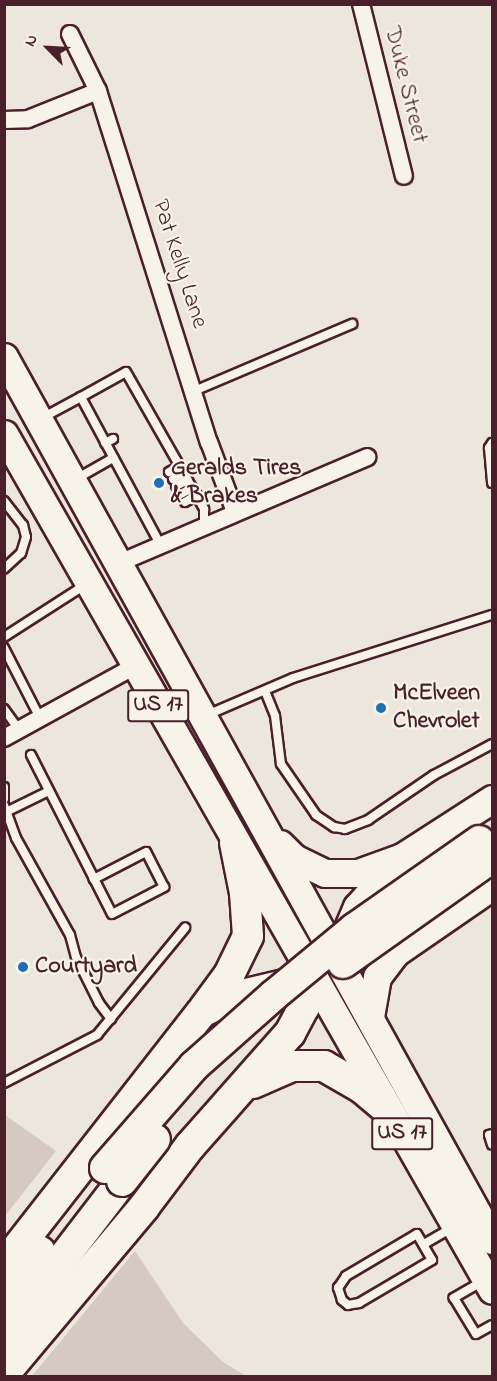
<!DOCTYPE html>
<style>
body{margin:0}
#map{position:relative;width:497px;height:1381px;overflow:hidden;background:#ece6dd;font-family:"Indie Flower",sans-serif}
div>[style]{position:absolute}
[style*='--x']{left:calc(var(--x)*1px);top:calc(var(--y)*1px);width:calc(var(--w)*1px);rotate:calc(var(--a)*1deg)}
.green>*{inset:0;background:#d5c9c2}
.roads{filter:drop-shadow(2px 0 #4a1f2b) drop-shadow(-2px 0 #4a1f2b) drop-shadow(0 2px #4a1f2b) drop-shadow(0 -2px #4a1f2b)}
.service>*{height:8px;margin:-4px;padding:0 4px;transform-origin:4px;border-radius:4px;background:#f7f3e8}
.minor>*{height:16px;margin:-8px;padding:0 8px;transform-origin:8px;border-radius:8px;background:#f7f3e8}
.trunk>*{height:27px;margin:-13.5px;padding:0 13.5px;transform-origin:13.5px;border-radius:13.5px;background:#f7f3e8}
.motorway>*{height:30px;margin:-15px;padding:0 15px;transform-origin:15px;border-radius:15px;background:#f7f3e8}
.bridges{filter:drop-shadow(2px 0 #4a1f2b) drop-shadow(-2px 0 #4a1f2b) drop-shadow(0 2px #4a1f2b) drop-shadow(0 -2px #4a1f2b)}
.motorway-bridge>*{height:30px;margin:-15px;padding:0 15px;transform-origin:15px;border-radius:15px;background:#f7f3e8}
.dots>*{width:16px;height:16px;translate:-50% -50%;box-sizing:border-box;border:3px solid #f7f3e8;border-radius:50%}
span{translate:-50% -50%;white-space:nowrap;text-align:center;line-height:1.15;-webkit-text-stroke:4.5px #f7f3e8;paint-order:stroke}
.shield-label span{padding:2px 4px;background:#f7f3e8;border:2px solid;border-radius:4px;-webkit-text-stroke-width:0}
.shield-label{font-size:22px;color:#4a1f2b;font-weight:700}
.street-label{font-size:24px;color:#4a1f2b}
.poi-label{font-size:24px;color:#4a1f2b;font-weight:700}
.left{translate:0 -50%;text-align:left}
.frame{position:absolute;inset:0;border:6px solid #4a1f2b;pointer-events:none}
.north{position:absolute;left:18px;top:18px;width:60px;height:60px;-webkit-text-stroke:4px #f7f3e8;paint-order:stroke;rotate:294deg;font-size:16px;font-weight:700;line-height:24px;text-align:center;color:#4a1f2b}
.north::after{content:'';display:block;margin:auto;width:21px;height:27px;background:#4a1f2b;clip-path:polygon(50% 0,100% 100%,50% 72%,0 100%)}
</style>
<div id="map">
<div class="green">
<div style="clip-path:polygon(5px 1115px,56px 1151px,5px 1216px,4px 1216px)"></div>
<div style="clip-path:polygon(135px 1251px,183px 1323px,223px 1362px,246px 1376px,32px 1376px)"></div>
</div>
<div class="roads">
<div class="service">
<div style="--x:194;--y:391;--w:172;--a:-23"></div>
<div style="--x:42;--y:418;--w:44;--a:-28.3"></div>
<div style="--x:105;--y:443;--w:9;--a:-27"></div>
<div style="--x:492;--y:443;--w:6;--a:121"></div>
<div style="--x:489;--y:448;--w:35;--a:85"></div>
<div style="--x:169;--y:472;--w:13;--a:-29"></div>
<div style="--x:76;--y:479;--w:43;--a:-29.6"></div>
<div style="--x:173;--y:479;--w:13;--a:-29"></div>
<div style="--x:176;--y:486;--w:13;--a:-27"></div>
<div style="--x:181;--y:494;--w:13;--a:-29"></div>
<div style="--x:4;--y:501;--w:31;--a:52"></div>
<div style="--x:23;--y:525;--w:12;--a:76"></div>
<div style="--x:26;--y:537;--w:17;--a:107"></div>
<div style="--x:21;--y:553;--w:23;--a:137"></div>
<div style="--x:185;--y:502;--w:14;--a:-30"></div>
<div style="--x:160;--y:544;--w:167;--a:-118.3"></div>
<div style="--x:81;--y:397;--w:51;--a:-29.1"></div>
<div style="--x:126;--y:372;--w:158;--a:60.3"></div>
<div style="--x:204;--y:509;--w:16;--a:90"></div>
<div style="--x:4;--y:637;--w:96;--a:-32.7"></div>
<div style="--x:4;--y:648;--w:79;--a:62.8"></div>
<div style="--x:265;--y:691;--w:27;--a:68"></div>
<div style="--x:275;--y:716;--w:48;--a:82.9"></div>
<div style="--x:281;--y:764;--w:62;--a:55.5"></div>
<div style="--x:316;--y:815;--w:22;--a:34"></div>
<div style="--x:334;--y:827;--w:11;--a:10"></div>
<div style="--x:345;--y:829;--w:25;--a:-21"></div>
<div style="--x:368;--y:820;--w:80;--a:-34.3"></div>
<div style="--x:434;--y:775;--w:66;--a:-28.1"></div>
<div style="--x:4;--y:709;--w:26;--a:54"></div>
<div style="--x:207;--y:715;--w:94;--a:-23.3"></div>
<div style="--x:293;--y:678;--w:209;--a:-17.6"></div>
<div style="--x:31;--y:755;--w:178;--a:63"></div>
<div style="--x:112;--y:914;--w:59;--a:-27.4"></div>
<div style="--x:164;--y:887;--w:39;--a:-117"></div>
<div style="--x:146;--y:852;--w:59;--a:152.6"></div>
<div style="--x:4;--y:787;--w:12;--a:90"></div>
<div style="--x:4;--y:805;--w:35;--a:70"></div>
<div style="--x:16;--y:838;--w:111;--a:60.9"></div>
<div style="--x:70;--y:935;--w:23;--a:75"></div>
<div style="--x:76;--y:957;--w:51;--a:63.4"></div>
<div style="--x:99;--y:1003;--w:20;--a:53"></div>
<div style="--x:4;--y:813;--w:50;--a:-26.1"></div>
<div style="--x:4;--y:1083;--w:105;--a:-27.3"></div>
<div style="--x:97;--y:1035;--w:139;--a:-50.6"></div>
<div style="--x:492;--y:1134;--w:3;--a:162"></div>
<div style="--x:489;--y:1135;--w:10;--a:73"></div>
<div style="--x:417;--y:1234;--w:30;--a:60"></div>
<div style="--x:432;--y:1260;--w:85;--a:149.5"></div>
<div style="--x:359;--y:1303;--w:11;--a:170"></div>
<div style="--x:348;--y:1305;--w:8;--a:-140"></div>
<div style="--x:342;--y:1300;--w:13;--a:-108"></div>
<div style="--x:338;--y:1288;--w:14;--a:-56"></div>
<div style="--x:346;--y:1276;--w:82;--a:-30.6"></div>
<div style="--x:424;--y:1244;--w:32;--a:-30"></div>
<div style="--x:483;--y:1281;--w:34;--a:150"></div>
<div style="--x:454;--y:1298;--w:42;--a:58.6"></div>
<div style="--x:476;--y:1334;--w:18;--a:-29"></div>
</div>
<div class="minor">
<div style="--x:361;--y:4;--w:177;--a:76"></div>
<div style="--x:70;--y:34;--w:64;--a:63.8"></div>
<div style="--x:98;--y:91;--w:368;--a:72.5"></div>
<div style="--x:209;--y:442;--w:75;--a:69.6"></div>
<div style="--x:4;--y:120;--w:24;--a:-2"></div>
<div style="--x:28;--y:119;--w:75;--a:-21.8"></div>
<div style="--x:119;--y:563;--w:270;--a:-23.1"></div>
<div style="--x:4;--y:738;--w:149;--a:-28.8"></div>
</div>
<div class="trunk">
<div style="--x:4;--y:357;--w:1009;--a:61.07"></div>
<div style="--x:4;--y:434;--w:985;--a:60.31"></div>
<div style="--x:280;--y:844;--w:20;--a:45"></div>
<div style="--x:294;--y:858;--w:34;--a:26"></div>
<div style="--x:325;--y:873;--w:33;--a:0"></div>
<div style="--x:358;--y:873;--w:47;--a:-20"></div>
<div style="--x:402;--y:857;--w:107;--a:-32.8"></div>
<div style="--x:342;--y:942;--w:38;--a:-67"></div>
<div style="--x:357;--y:907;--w:62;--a:-48.3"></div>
<div style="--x:370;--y:1017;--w:41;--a:-80.1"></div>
<div style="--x:377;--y:977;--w:30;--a:-53"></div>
<div style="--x:395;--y:953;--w:118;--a:-34.6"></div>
</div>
<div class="motorway">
<div style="--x:204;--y:1009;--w:42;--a:-53.7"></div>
<div style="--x:229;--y:975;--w:43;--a:-64"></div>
<div style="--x:248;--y:936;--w:43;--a:-94"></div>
<div style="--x:245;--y:893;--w:51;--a:-101.3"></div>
<div style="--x:253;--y:1083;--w:43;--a:-23.6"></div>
<div style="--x:292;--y:1066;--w:32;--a:0"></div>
<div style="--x:324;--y:1066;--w:44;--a:30.1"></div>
<div style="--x:362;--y:1088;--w:31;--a:40"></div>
<div style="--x:4;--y:1265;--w:321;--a:-52"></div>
<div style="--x:202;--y:1012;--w:30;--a:-27"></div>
<div style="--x:229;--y:998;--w:66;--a:-13.2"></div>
<div style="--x:4;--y:1297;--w:58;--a:-52"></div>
<div style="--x:4;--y:1335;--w:194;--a:-52.5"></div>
<div style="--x:4;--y:1374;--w:218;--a:-50"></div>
<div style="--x:144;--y:1207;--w:76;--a:-53"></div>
<div style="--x:190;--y:1146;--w:151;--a:-48.5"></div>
<div style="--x:290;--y:1033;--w:30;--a:-62"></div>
<div style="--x:304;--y:1007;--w:32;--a:-74"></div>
</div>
</div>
<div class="bridges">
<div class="motorway-bridge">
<div style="--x:343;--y:963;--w:180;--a:-35.3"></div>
<div style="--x:105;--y:1168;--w:135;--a:-48.9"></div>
<div style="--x:194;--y:1066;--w:107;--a:-41.6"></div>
<div style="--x:274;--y:995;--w:104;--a:-39.5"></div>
<div style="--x:354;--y:929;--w:153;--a:-35.1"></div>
<div style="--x:122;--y:1181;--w:53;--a:-51.8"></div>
</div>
</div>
<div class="dots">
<div style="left:159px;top:483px;background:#1f6fb2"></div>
<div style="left:381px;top:708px;background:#1f6fb2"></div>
<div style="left:23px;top:967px;background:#1f6fb2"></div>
</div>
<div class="shield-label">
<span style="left:158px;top:706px">US 17</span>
<span style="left:402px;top:1134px">US 17</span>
</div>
<div class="street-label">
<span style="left:405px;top:85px;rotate:76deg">Duke Street</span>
<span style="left:179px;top:264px;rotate:72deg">Pat Kelly Lane</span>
</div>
<div class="poi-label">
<span class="left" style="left:171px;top:483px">Geralds Tires<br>&amp; Brakes</span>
<span class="left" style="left:393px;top:708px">McElveen<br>Chevrolet</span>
<span class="left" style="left:35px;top:967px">Courtyard</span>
</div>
<div class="frame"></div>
<div class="north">N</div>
</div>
